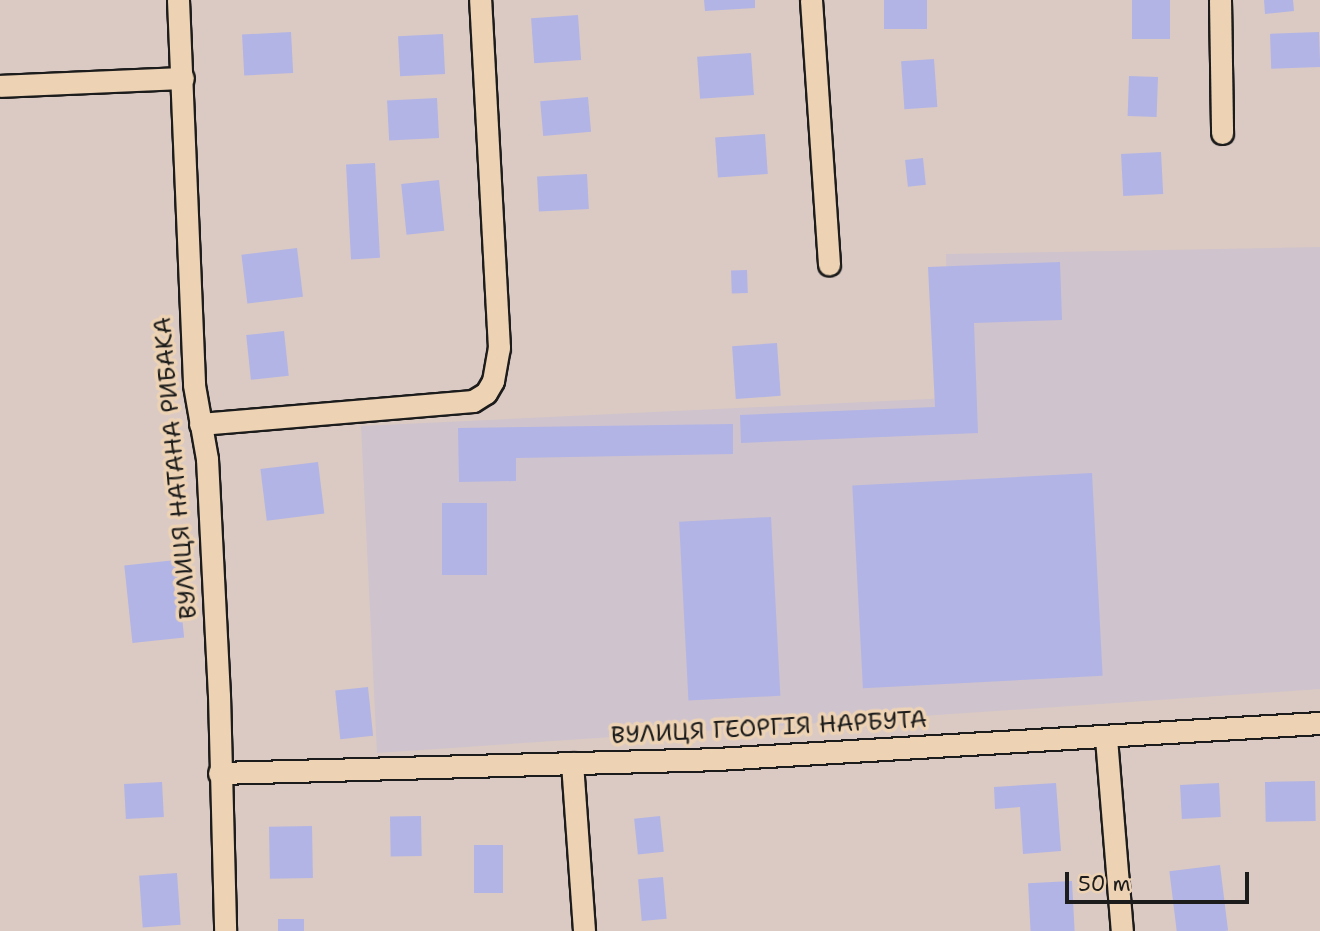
<!DOCTYPE html>
<meta charset="utf-8">
<style>
body{margin:0}
#map{position:relative;width:1320px;height:931px;overflow:hidden;background:#dbcac3;font-family:"Shantell Sans",sans-serif}
div>[style]{position:absolute}
[style*='--x']{left:calc(var(--x)*1px);top:calc(var(--y)*1px);width:calc(var(--w)*1px);rotate:calc(var(--a)*1deg)}
.built>*{inset:0;background:#cfc3cd}
.building>*{inset:0;background:#b2b4e5;transform-origin:0 0}
.roads{filter:drop-shadow(2px 0 #1c1c1c) drop-shadow(-2px 0 #1c1c1c) drop-shadow(0 2px #1c1c1c) drop-shadow(0 -2px #1c1c1c)}
.street>*{height:21px;margin:-10.5px;padding:0 10.5px;transform-origin:10.5px;border-radius:10.5px;background:#edd3b4}
span{translate:-50% -50%;white-space:nowrap;text-align:center;line-height:1.15;-webkit-text-stroke:7px #edd3b4;paint-order:stroke}
.street-label{font-size:24px;color:#1c1c1c}
.scale{position:absolute;left:1065px;top:872px;width:184px;height:32px;box-sizing:border-box;border:4px solid #1c1c1c;border-top:0;padding-left:9px;font-size:21px;line-height:24px;white-space:nowrap;color:#1c1c1c;-webkit-text-stroke:5px #edd3b4;paint-order:stroke}
</style>
<div id="map">
<div class="built">
<div style="clip-path:polygon(1320px 247px,1320px 689px,377px 753px,361px 426px,949px 398px,946px 254px)"></div>
</div>
<div class="building">
<div style="clip-path:polygon(704px 0,755px 0,755px 8px,705px 11px)"></div>
<div style="left:884px;top:0;width:43px;height:29px"></div>
<div style="left:1132px;top:0;width:38px;height:39px"></div>
<div style="clip-path:polygon(1264px 0,1293px 0,1294px 11px,1265px 14px)"></div>
<div style="left:578px;top:15px;width:45px;height:47px;rotate:86deg"></div>
<div style="left:291px;top:32px;width:41px;height:49px;rotate:87deg"></div>
<div style="left:1319px;top:32px;width:35px;height:49px;rotate:88deg"></div>
<div style="left:443px;top:34px;width:40px;height:45px;rotate:87deg"></div>
<div style="left:751px;top:53px;width:42px;height:54px;rotate:86deg"></div>
<div style="left:934px;top:59px;width:48px;height:33px;rotate:86deg"></div>
<div style="left:1129px;top:76px;width:29px;height:40px;rotate:2deg"></div>
<div style="left:588px;top:97px;width:35px;height:48px;rotate:85deg"></div>
<div style="left:437px;top:98px;width:40px;height:50px;rotate:87deg"></div>
<div style="left:765px;top:134px;width:40px;height:50px;rotate:86deg"></div>
<div style="left:1161px;top:152px;width:42px;height:40px;rotate:87deg"></div>
<div style="left:923px;top:158px;width:27px;height:18px;rotate:84deg"></div>
<div style="left:375px;top:163px;width:95px;height:29px;rotate:87deg"></div>
<div style="left:587px;top:174px;width:35px;height:50px;rotate:87deg"></div>
<div style="left:439px;top:180px;width:51px;height:38px;rotate:84deg"></div>
<div style="left:297px;top:248px;width:49px;height:56px;rotate:83deg"></div>
<div style="clip-path:polygon(1060px 262px,1062px 320px,974px 323px,978px 433px,741px 443px,740px 415px,935px 407px,928px 267px)"></div>
<div style="left:747px;top:270px;width:23px;height:16px;rotate:88deg"></div>
<div style="left:284px;top:331px;width:45px;height:38px;rotate:84deg"></div>
<div style="left:777px;top:343px;width:53px;height:45px;rotate:86deg"></div>
<div style="clip-path:polygon(733px 424px,733px 454px,516px 458px,516px 481px,459px 482px,458px 428px)"></div>
<div style="left:318px;top:462px;width:52px;height:58px;rotate:83deg"></div>
<div style="left:1092px;top:473px;width:203px;height:240px;rotate:87deg"></div>
<div style="left:442px;top:503px;width:45px;height:72px"></div>
<div style="left:771px;top:517px;width:179px;height:92px;rotate:87deg"></div>
<div style="left:176px;top:560px;width:78px;height:52px;rotate:84deg"></div>
<div style="left:368px;top:687px;width:49px;height:33px;rotate:84deg"></div>
<div style="left:1315px;top:781px;width:40px;height:50px;rotate:89deg"></div>
<div style="left:162px;top:782px;width:35px;height:38px;rotate:87deg"></div>
<div style="clip-path:polygon(1056px 783px,1061px 851px,1023px 854px,1020px 807px,995px 809px,994px 787px)"></div>
<div style="left:1219px;top:783px;width:34px;height:39px;rotate:87deg"></div>
<div style="left:421px;top:816px;width:40px;height:31px;rotate:89deg"></div>
<div style="left:660px;top:816px;width:36px;height:26px;rotate:84deg"></div>
<div style="left:312px;top:826px;width:52px;height:43px;rotate:89deg"></div>
<div style="left:474px;top:845px;width:29px;height:48px"></div>
<div style="left:1220px;top:865px;width:66px;height:51px;rotate:83deg"></div>
<div style="left:177px;top:873px;width:52px;height:38px;rotate:86deg"></div>
<div style="left:663px;top:877px;width:42px;height:25px;rotate:85deg"></div>
<div style="left:1072px;top:881px;width:50px;height:44px;rotate:87deg"></div>
<div style="left:304px;top:919px;width:12px;height:26px;rotate:90deg"></div>
</div>
<div class="roads">
<div class="street">
<div style="--x:178;--y:0;--w:385;--a:87.6"></div>
<div style="--x:194;--y:385;--w:75;--a:80"></div>
<div style="--x:207;--y:459;--w:236;--a:87.1"></div>
<div style="--x:219;--y:695;--w:236;--a:88.5"></div>
<div style="--x:811;--y:0;--w:265;--a:86.1"></div>
<div style="--x:1220;--y:0;--w:133;--a:89.1"></div>
<div style="--x:0;--y:86;--w:183;--a:-2.5"></div>
<div style="--x:200;--y:424;--w:274;--a:-4.8"></div>
<div style="--x:473;--y:401;--w:15;--a:-32"></div>
<div style="--x:486;--y:393;--w:14;--a:-60"></div>
<div style="--x:493;--y:381;--w:34;--a:-80"></div>
<div style="--x:499;--y:348;--w:349;--a:-93.1"></div>
<div style="--x:1106;--y:738;--w:194;--a:85.3"></div>
<div style="--x:572;--y:763;--w:168;--a:85.9"></div>
<div style="--x:219;--y:773;--w:498;--a:-1.6"></div>
<div style="--x:717;--y:759;--w:604;--a:-3.42"></div>
</div>
</div>
<div class="street-label">
<span style="left:176px;top:468px;rotate:-95deg">ВУЛИЦЯ НАТАНА РИБАКА</span>
<span style="left:769px;top:728px;rotate:-3deg">ВУЛИЦЯ ГЕОРГІЯ НАРБУТА</span>
</div>
<div class="scale">50 m</div>
</div>
